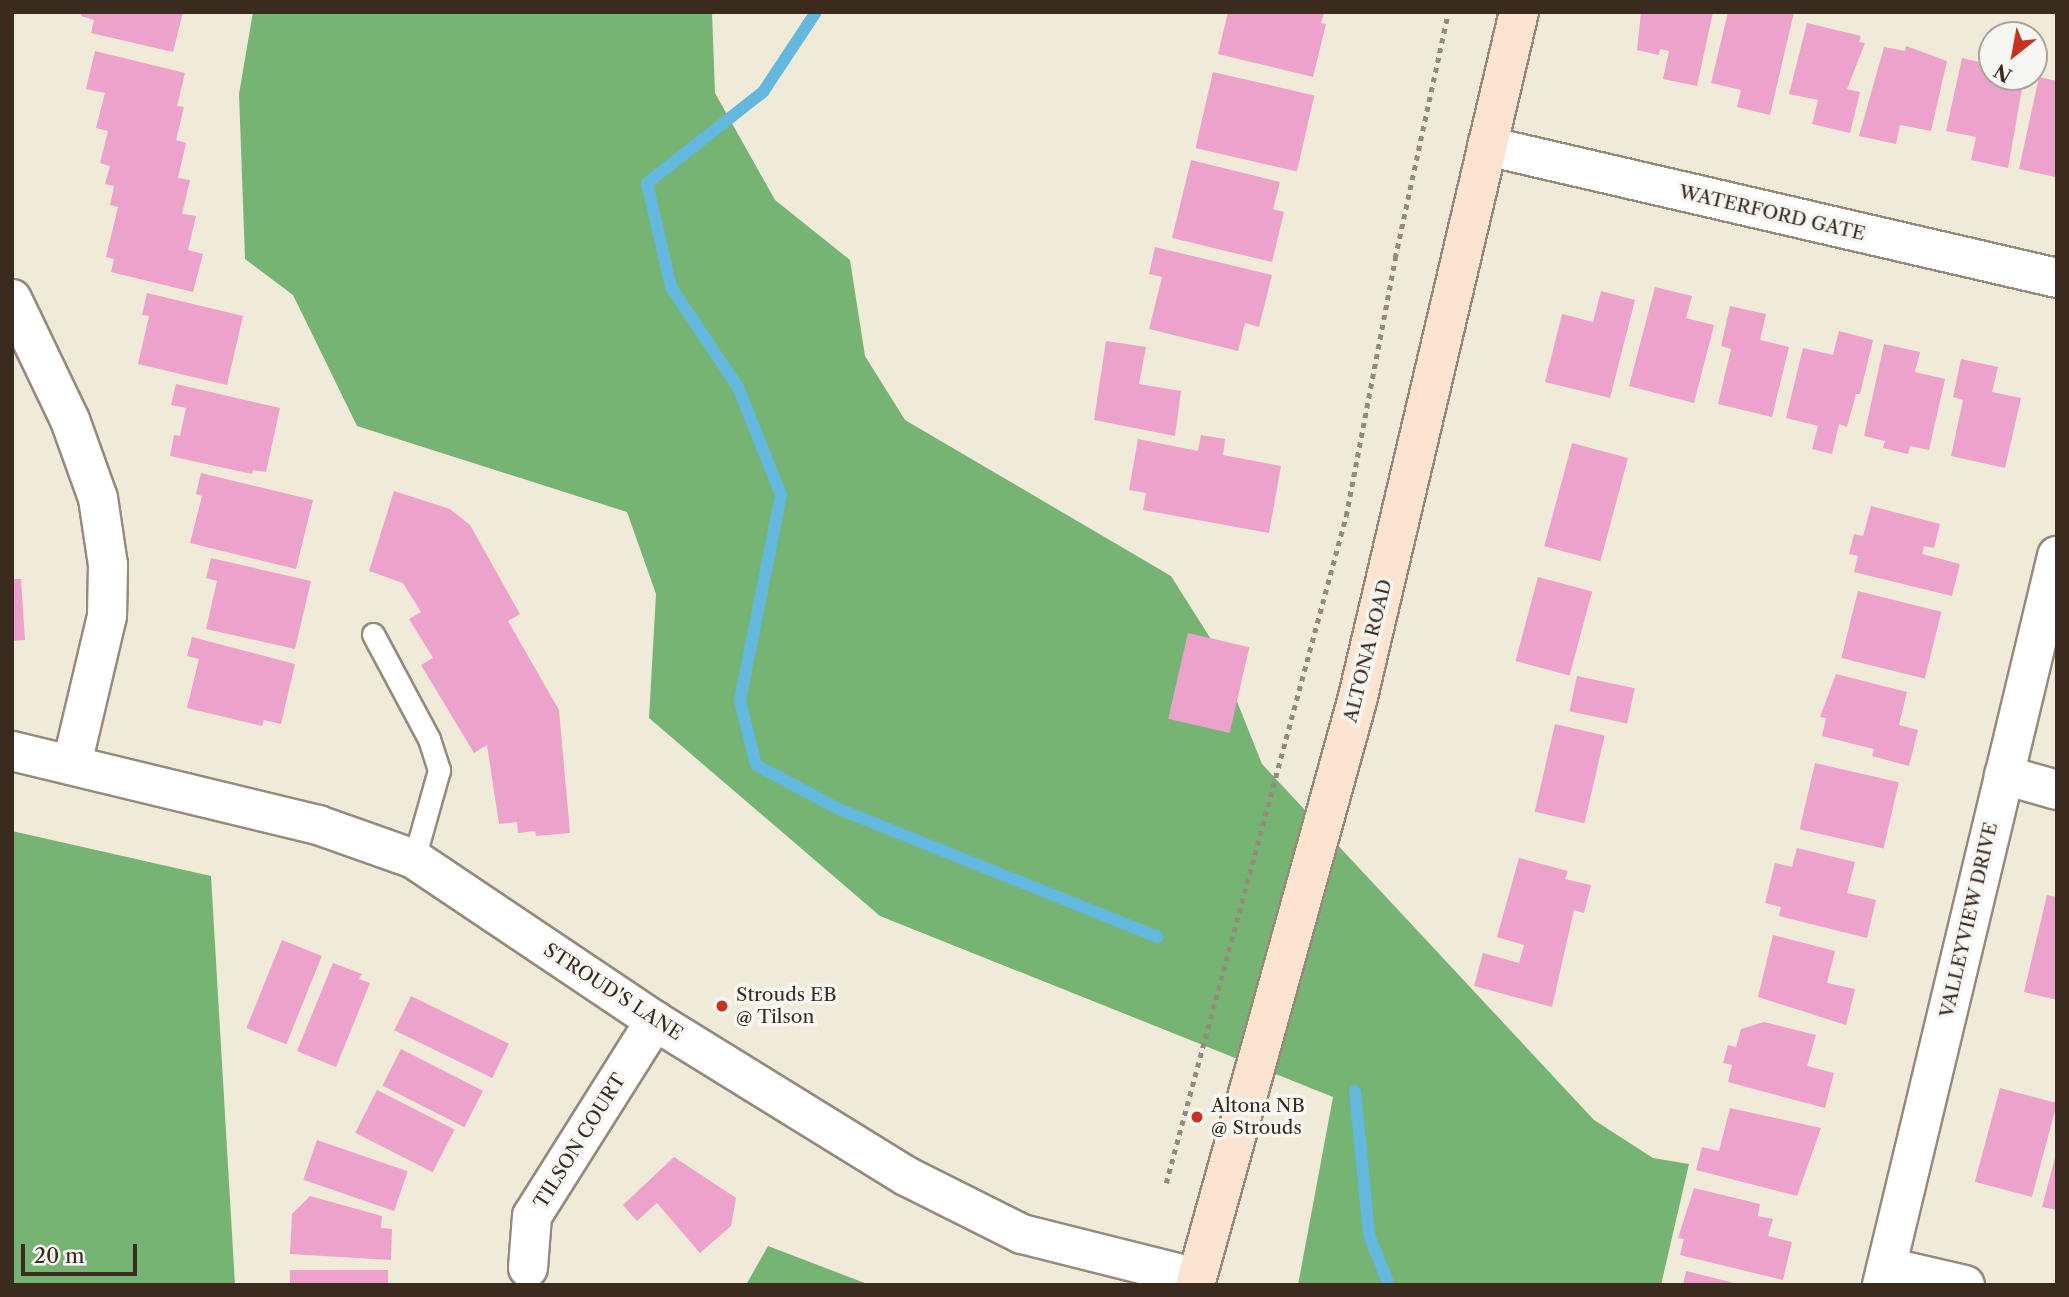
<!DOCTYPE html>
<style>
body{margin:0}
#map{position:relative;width:2069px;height:1297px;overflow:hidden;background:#f0ebd9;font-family:"Libre Caslon Text",serif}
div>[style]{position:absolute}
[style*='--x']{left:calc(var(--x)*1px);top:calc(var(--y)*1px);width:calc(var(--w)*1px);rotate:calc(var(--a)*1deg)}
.forest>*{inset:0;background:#76b474}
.stream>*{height:12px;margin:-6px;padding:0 6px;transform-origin:6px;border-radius:6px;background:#62b8de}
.building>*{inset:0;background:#eda2cc;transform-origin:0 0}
.path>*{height:4.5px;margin-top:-2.25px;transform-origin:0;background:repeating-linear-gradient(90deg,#968a7c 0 5px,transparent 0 10px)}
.roads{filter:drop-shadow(2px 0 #968a7c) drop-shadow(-2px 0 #968a7c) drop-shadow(0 2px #968a7c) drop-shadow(0 -2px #968a7c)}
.service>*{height:21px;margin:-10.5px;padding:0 10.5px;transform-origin:10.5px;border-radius:10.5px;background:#fff}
.minor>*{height:38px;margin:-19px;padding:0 19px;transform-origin:19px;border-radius:19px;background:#fff}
.tertiary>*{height:38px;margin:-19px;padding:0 19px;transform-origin:19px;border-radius:19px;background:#fff}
.secondary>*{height:38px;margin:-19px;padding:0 19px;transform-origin:19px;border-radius:19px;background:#fde4d1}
.dots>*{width:19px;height:19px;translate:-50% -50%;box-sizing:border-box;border:4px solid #f6f6f2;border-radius:50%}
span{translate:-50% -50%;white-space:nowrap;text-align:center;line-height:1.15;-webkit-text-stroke:7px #f6f6f2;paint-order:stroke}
.street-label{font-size:19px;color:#3b2a1e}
.poi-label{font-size:19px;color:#3b2a1e}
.left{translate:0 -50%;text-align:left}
.frame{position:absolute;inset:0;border:14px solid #3b2a1e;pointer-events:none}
.north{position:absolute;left:1978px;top:21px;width:70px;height:70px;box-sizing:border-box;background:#f6f6f2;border:2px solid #aba49d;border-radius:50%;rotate:211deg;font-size:19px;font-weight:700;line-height:28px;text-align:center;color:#3b2a1e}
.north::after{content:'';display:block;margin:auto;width:24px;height:32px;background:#c8321e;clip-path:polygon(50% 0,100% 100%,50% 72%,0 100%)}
.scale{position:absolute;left:21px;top:1244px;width:116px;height:32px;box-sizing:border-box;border:4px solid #3b2a1e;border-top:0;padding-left:9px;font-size:21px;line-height:24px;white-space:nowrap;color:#3b2a1e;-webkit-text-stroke:5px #f6f6f2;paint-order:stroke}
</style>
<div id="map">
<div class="forest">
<div style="clip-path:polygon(253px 12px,712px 12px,715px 93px,775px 200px,850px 260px,865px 356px,905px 420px,1171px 576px,1214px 644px,1262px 764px,1594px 1120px,1653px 1158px,1689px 1164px,1661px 1285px,1298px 1285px,1333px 1097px,880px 916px,649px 718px,656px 594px,627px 512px,357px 426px,293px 295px,245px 259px,239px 94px)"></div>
<div style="clip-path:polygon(12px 831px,211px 876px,235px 1285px,12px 1285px)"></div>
<div style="clip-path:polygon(768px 1246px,870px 1285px,746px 1285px)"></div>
</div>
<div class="stream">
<div style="--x:816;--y:12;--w:96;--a:123.5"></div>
<div style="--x:763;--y:92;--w:147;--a:141.9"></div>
<div style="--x:647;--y:183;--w:107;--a:77"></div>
<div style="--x:671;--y:287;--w:120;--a:56.2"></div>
<div style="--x:738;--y:387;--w:116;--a:68.3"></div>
<div style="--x:781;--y:495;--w:210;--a:101.3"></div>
<div style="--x:740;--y:701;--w:66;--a:76"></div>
<div style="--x:756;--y:765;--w:94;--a:27.9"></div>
<div style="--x:839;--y:809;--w:343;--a:21.9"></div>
<div style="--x:1355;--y:1091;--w:145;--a:84.4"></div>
<div style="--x:1369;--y:1235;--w:54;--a:68.2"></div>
</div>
<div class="building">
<div style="clip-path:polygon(82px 12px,183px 12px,173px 52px,91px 33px,94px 20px,81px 16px)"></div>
<div style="clip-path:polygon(1228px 12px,1324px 12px,1321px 23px,1326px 24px,1313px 77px,1218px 54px)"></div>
<div style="clip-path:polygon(1641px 12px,1713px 12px,1697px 86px,1663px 79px,1669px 51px,1660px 49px,1659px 55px,1637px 50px)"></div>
<div style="clip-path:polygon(1728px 12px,1794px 12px,1770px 115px,1737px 107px,1741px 90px,1711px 83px)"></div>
<div style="clip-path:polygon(1807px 23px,1861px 36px,1859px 42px,1865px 43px,1847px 89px,1860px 92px,1850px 133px,1812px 124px,1818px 100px,1789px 94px)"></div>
<div style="clip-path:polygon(1906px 46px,1947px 61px,1931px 131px,1900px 125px,1896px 144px,1859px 136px,1884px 47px,1905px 51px)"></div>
<div style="clip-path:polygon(95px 51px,185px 73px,177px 106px,184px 107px,176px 140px,186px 143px,178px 178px,190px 180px,182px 214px,196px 216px,188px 250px,203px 254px,193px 292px,111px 272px,114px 259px,106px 257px,118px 207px,110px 205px,114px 186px,105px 184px,110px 166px,100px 163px,108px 131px,96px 128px,105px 93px,86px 89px)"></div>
<div style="clip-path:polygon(1962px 58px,1992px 65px,1992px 77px,2024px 77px,2008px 168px,1971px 160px,1976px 137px,1946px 131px)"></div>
<div style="left:1213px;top:72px;width:104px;height:78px;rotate:13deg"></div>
<div style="clip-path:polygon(2039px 77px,2057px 81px,2055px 177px,2019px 169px)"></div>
<div style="clip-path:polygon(1191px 160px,1280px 182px,1273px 209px,1284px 212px,1272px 262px,1172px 238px)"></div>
<div style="clip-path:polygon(1155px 247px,1272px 275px,1259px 327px,1245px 323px,1238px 351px,1149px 329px,1162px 277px,1149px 274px)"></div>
<div style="clip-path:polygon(1655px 287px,1692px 296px,1686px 318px,1714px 325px,1694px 403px,1629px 386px)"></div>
<div style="clip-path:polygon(1601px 291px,1635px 300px,1610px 398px,1545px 382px,1562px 314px,1593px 322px)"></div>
<div style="clip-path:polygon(147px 293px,243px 316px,227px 385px,138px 364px,149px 316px,142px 315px)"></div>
<div style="clip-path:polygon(1730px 306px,1766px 314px,1760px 340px,1789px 347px,1772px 417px,1718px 404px,1731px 349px,1721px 346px)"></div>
<div style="clip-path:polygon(1839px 331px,1873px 340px,1860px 394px,1856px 394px,1847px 427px,1839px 424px,1832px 454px,1812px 449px,1818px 426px,1786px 418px,1803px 348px,1833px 355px)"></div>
<div style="clip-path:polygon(1106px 341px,1146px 347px,1139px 384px,1181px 391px,1175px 436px,1094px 420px)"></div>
<div style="clip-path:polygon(1884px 344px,1920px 352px,1915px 372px,1945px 379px,1929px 450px,1910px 446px,1908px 454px,1883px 448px,1885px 441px,1864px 436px)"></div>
<div style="clip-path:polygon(1961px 359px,1998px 367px,1992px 392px,2021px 398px,2005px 468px,1951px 456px,1963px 400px,1953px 397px)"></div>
<div style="clip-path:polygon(176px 384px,280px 408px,266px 472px,253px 470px,252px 474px,170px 456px,174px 435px,180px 436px,186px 408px,171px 405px)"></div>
<div style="clip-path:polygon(1201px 435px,1225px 439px,1223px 455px,1281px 466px,1269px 533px,1143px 510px,1146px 493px,1129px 490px,1138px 439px,1198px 451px)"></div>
<div style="left:1572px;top:443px;width:58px;height:107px;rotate:15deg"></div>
<div style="clip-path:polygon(201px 473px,313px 500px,296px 569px,190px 543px,202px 496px,196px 494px)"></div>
<div style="clip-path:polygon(394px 491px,450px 509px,470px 525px,520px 614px,508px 621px,559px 710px,570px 833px,536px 836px,535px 831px,518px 833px,517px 822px,499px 824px,487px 745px,474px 753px,421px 665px,433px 658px,409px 619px,421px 612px,403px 583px,369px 571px)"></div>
<div style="clip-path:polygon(1871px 506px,1940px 524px,1934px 548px,1924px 546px,1922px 554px,1960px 564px,1952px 596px,1854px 572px,1858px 556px,1849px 554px,1854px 534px,1863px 536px)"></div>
<div style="clip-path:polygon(211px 558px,311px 581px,295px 649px,206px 629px,217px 581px,206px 578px)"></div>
<div style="left:1538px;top:577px;width:56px;height:87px;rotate:15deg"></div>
<div style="clip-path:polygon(12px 579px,21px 579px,25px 640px,12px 641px)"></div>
<div style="left:1858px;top:591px;width:86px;height:69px;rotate:14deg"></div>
<div style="left:1188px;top:633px;width:63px;height:88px;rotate:13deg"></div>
<div style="clip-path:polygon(192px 637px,295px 664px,281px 724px,264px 720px,262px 726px,187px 708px,199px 659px,187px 656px)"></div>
<div style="clip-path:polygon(1836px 674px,1907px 692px,1899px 725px,1918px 730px,1909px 766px,1872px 756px,1874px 749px,1822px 736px,1826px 718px,1820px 717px)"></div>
<div style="left:1577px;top:676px;width:59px;height:36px;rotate:12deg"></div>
<div style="left:1555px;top:724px;width:51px;height:90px;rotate:13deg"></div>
<div style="left:1815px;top:763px;width:86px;height:68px;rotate:13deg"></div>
<div style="clip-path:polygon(1797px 848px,1855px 862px,1847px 893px,1876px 900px,1867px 938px,1779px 916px,1781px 907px,1765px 903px,1775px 863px,1792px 867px)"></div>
<div style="clip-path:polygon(1519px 858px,1568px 871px,1565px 879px,1591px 885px,1584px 913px,1574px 910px,1552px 1007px,1474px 986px,1483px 953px,1519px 963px,1524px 945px,1497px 937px)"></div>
<div style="clip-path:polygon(2047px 895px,2057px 897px,2057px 1000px,2024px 992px)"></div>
<div style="clip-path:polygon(1773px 935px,1835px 951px,1827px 983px,1855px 989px,1846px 1025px,1758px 997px)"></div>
<div style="left:282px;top:940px;width:43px;height:95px;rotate:22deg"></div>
<div style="clip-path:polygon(333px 963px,362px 974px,359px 979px,370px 983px,336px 1067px,297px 1051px)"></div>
<div style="left:411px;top:996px;width:109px;height:38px;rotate:26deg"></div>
<div style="clip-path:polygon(1764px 1022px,1816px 1035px,1807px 1066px,1834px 1073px,1825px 1108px,1728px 1082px,1732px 1065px,1723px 1063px,1728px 1045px,1736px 1047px,1741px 1029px)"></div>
<div style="left:401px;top:1049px;width:92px;height:41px;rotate:27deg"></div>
<div style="left:2000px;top:1088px;width:59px;height:97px;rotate:15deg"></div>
<div style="left:377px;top:1090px;width:87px;height:48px;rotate:27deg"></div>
<div style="clip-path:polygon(1730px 1108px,1821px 1128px,1797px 1196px,1696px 1170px,1702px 1147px,1719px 1151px)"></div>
<div style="left:317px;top:1140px;width:96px;height:42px;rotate:19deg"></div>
<div style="clip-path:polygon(2056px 1154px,2057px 1154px,2057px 1210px,2042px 1207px)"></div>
<div style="clip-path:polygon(674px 1157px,736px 1198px,731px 1226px,700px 1253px,657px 1203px,637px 1221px,623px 1205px)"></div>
<div style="clip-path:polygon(1694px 1188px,1760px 1204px,1758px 1216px,1773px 1219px,1768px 1236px,1792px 1242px,1783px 1280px,1680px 1255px,1684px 1239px,1678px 1238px)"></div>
<div style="clip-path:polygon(310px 1196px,382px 1216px,381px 1228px,392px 1229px,391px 1260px,290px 1254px,292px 1214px)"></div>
<div style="left:388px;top:1270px;width:15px;height:98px;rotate:90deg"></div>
<div style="clip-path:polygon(1686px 1271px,1738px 1284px,1738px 1285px,1683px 1285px)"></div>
</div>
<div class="path">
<div style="--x:1166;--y:1183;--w:691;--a:-74.9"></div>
<div style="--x:1346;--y:516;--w:263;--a:-79.2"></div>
<div style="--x:1395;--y:258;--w:252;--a:-77.8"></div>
</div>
<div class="roads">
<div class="service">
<div style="--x:373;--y:634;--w:119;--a:61.9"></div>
<div style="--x:429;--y:739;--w:33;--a:72"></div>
<div style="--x:439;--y:770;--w:92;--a:105.7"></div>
</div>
<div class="minor">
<div style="--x:1487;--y:146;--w:585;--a:13.04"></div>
<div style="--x:12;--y:299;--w:134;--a:64.4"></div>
<div style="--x:70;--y:420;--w:83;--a:70.3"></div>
<div style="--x:98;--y:498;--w:68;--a:81.5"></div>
<div style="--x:108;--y:565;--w:51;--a:91.1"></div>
<div style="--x:107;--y:616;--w:152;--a:103.3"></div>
<div style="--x:2004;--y:775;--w:55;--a:15.8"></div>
<div style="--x:1887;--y:1267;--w:80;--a:13"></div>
<div style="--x:528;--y:1268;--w:52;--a:-85.6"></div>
<div style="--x:532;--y:1216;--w:231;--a:-57.8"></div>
<div style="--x:1882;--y:1285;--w:750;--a:-76.5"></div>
</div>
<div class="tertiary">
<div style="--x:12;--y:751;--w:315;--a:13.6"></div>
<div style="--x:318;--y:825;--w:102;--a:19.5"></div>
<div style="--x:414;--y:859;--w:290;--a:33.9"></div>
<div style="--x:655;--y:1021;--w:295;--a:31.7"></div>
<div style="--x:906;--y:1176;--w:130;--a:26.6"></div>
<div style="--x:1022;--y:1234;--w:180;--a:14.1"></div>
</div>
<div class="secondary">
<div style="--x:1195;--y:1285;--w:606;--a:-74.5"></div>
<div style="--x:1357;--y:701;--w:708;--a:-76.77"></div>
</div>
</div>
<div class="dots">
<div style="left:722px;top:1006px;background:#c8321e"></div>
<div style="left:1197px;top:1117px;background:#c8321e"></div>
</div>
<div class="street-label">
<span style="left:1772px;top:213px;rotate:13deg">WATERFORD GATE</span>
<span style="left:1368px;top:651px;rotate:-76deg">ALTONA ROAD</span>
<span style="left:1969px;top:920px;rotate:-77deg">VALLEYVIEW DRIVE</span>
<span style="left:613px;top:992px;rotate:33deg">STROUD'S LANE</span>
<span style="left:580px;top:1141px;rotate:-58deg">TILSON COURT</span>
</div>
<div class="poi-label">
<span class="left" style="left:736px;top:1006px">Strouds EB<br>@ Tilson</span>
<span class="left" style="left:1211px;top:1117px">Altona NB<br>@ Strouds</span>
</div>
<div class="frame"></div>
<div class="north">N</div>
<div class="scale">20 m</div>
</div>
